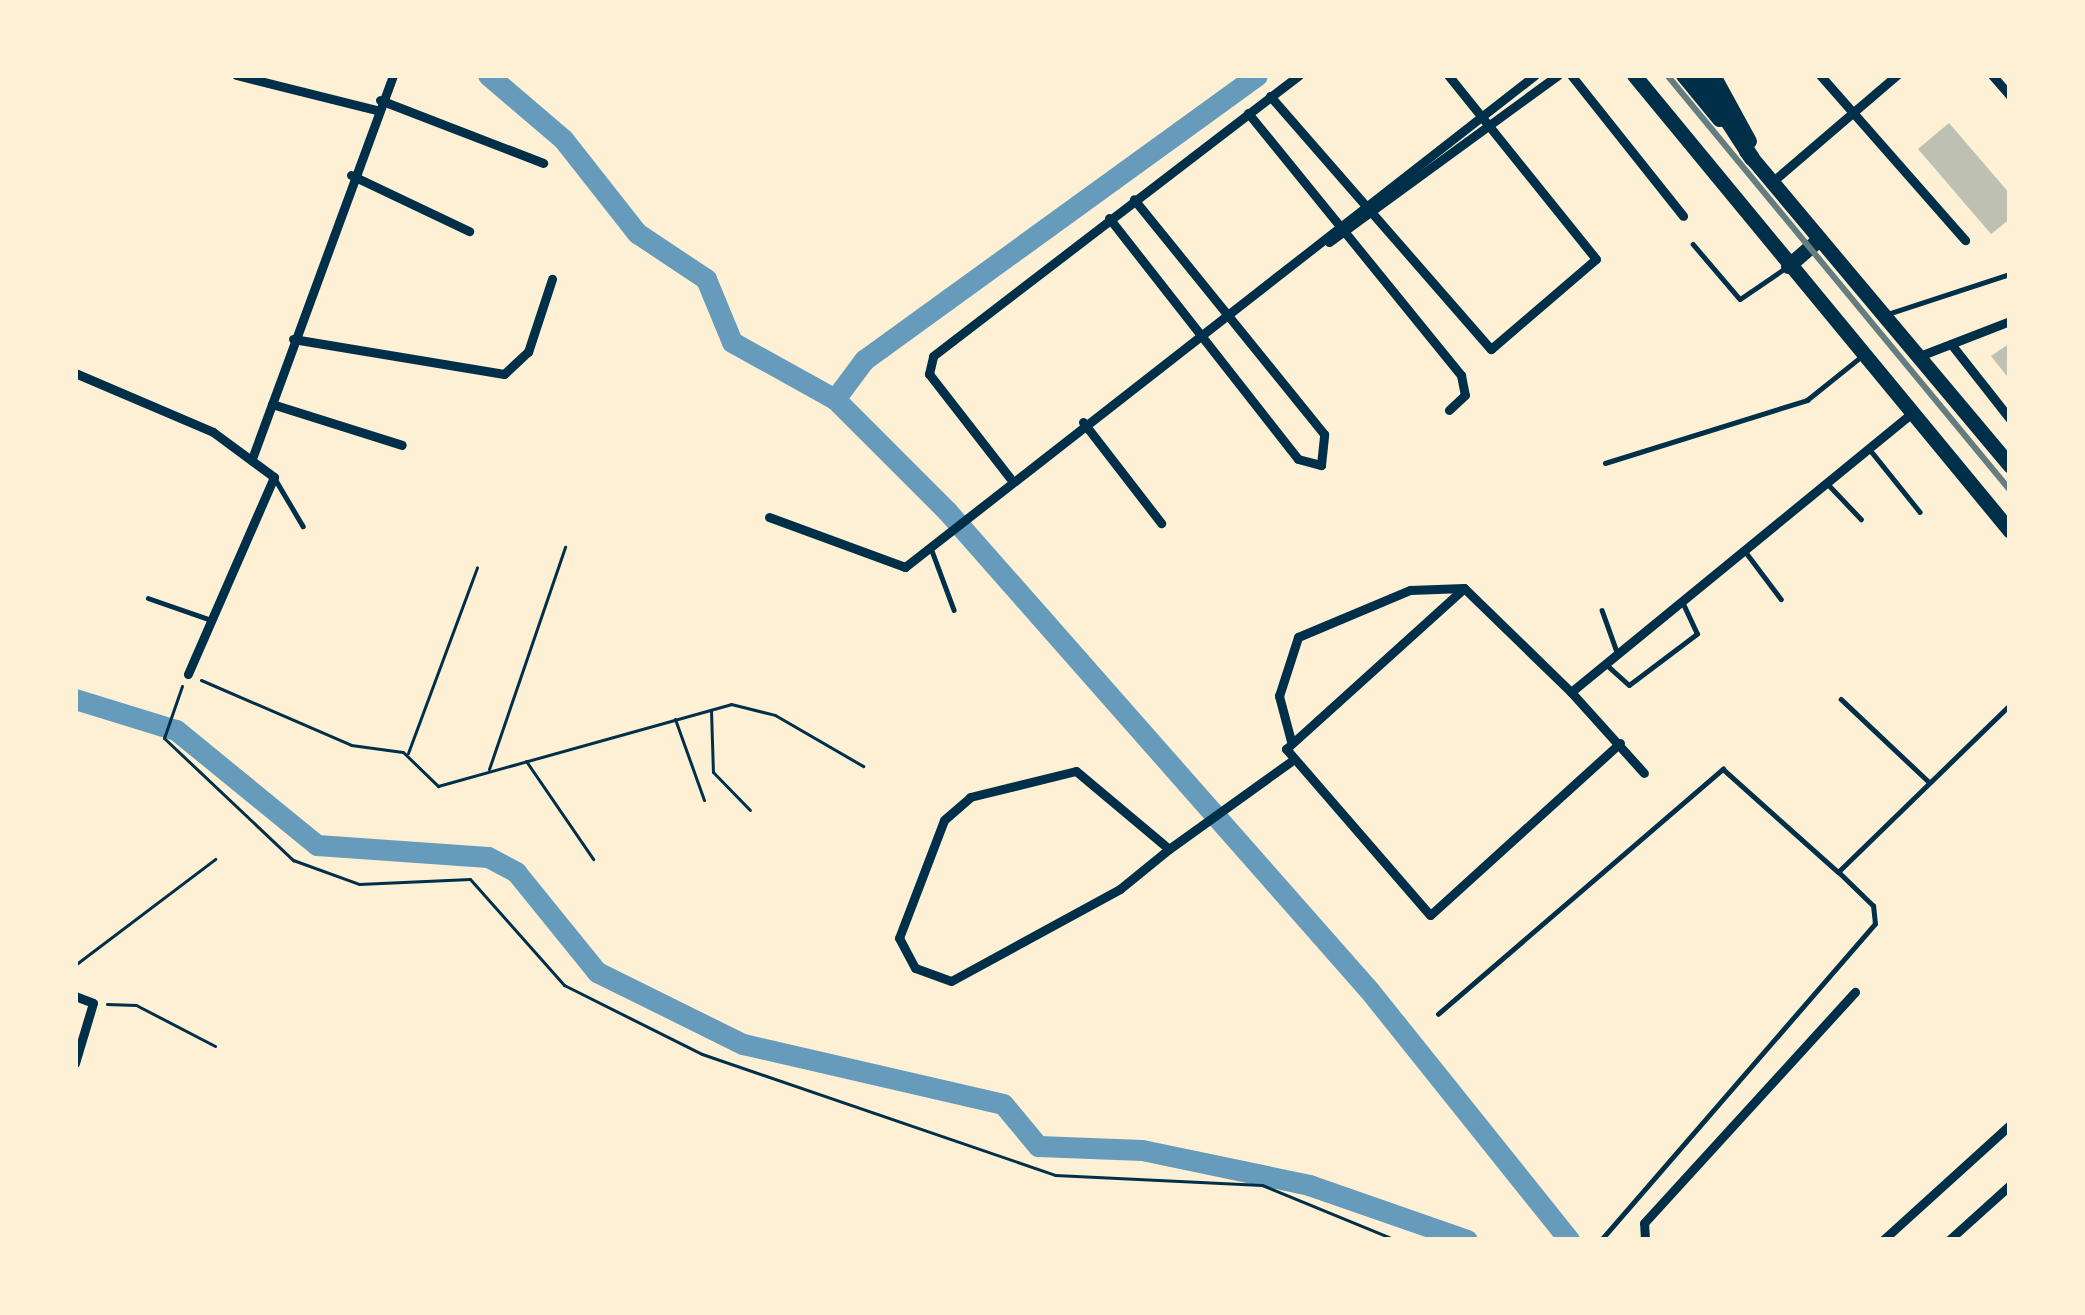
<!DOCTYPE html>
<style>
body{margin:0}
#map{position:relative;width:2085px;height:1315px;overflow:hidden;background:#fdf0d5;font-family:"Alegreya Sans",sans-serif}
div>[style]{position:absolute}
[style*='--x']{left:calc(var(--x)*1px);top:calc(var(--y)*1px);width:calc(var(--w)*1px);rotate:calc(var(--a)*1deg)}
.canal>*{height:21px;margin:-10.5px;padding:0 10.5px;transform-origin:10.5px;border-radius:10.5px;background:#669bbc}
.building>*{inset:0;background:#bec0b2}
.path>*{height:3px;margin:-1.5px;padding:0 1.5px;transform-origin:1.5px;border-radius:1.5px;background:#003049}
.service>*{height:4.5px;margin:-2.25px;padding:0 2.25px;transform-origin:2.25px;border-radius:2.25px;background:#003049}
.minor>*{height:9px;margin:-4.5px;padding:0 4.5px;transform-origin:4.5px;border-radius:4.5px;background:#003049}
.trunk>*{height:15px;margin:-7.5px;padding:0 7.5px;transform-origin:7.5px;border-radius:7.5px;background:#003049}
.motorway>*{height:16px;margin:-8px;padding:0 8px;transform-origin:8px;border-radius:8px;background:#003049}
.rail>*{height:6px;margin:-3px;padding:0 3px;transform-origin:3px;border-radius:3px;background:#657d81}
span{translate:-50% -50%;white-space:nowrap;text-align:center;line-height:1.15;-webkit-text-stroke:9px #fdf0d5;paint-order:stroke}
.frame{position:absolute;inset:0;border:78px solid #fdf0d5;pointer-events:none}
</style>
<div id="map">
<div class="canal">
<div style="--x:488;--y:75;--w:99;--a:40.5"></div>
<div style="--x:563;--y:139;--w:120;--a:51.8"></div>
<div style="--x:637;--y:233;--w:83;--a:33.7"></div>
<div style="--x:706;--y:279;--w:68;--a:67.6"></div>
<div style="--x:732;--y:342;--w:118;--a:29"></div>
<div style="--x:835;--y:399;--w:158;--a:45"></div>
<div style="--x:947;--y:511;--w:638;--a:48.62"></div>
<div style="--x:1369;--y:990;--w:320;--a:51.3"></div>
<div style="--x:835;--y:399;--w:49;--a:-53.4"></div>
<div style="--x:864;--y:360;--w:485;--a:-35.9"></div>
<div style="--x:75;--y:699;--w:106;--a:17.1"></div>
<div style="--x:176;--y:730;--w:182;--a:39.2"></div>
<div style="--x:317;--y:845;--w:171;--a:4"></div>
<div style="--x:488;--y:857;--w:32;--a:28"></div>
<div style="--x:516;--y:872;--w:129;--a:51"></div>
<div style="--x:597;--y:972;--w:163;--a:26.3"></div>
<div style="--x:743;--y:1044;--w:267;--a:13"></div>
<div style="--x:1003;--y:1104;--w:55;--a:50.2"></div>
<div style="--x:1038;--y:1146;--w:104;--a:2.2"></div>
<div style="--x:1142;--y:1150;--w:171;--a:11.8"></div>
<div style="--x:1309;--y:1185;--w:167;--a:19.2"></div>
</div>
<div class="building">
<div style="clip-path:polygon(1949px 123px,2010px 194px,2010px 219px,1991px 234px,1918px 149px)"></div>
<div style="clip-path:polygon(2010px 343px,2010px 380px,1991px 356px)"></div>
</div>
<div class="path">
<div style="--x:201;--y:680;--w:163;--a:23.4"></div>
<div style="--x:351;--y:745;--w:52;--a:7.7"></div>
<div style="--x:403;--y:752;--w:49;--a:44.2"></div>
<div style="--x:438;--y:786;--w:304;--a:-15.6"></div>
<div style="--x:731;--y:704;--w:45;--a:14"></div>
<div style="--x:775;--y:715;--w:102;--a:30.1"></div>
<div style="--x:182;--y:686;--w:55;--a:109.1"></div>
<div style="--x:164;--y:738;--w:178;--a:43.4"></div>
<div style="--x:293;--y:860;--w:70;--a:20"></div>
<div style="--x:359;--y:884;--w:111;--a:-2.6"></div>
<div style="--x:470;--y:879;--w:142;--a:48.4"></div>
<div style="--x:564;--y:985;--w:154;--a:26.6"></div>
<div style="--x:702;--y:1054;--w:373;--a:18.9"></div>
<div style="--x:1055;--y:1175;--w:207;--a:2.8"></div>
<div style="--x:1262;--y:1185;--w:145;--a:22.3"></div>
<div style="--x:711;--y:710;--w:62;--a:88.2"></div>
<div style="--x:713;--y:772;--w:53;--a:45.8"></div>
<div style="--x:675;--y:719;--w:86;--a:70.3"></div>
<div style="--x:408;--y:753;--w:198;--a:-69.6"></div>
<div style="--x:526;--y:761;--w:119;--a:55.6"></div>
<div style="--x:489;--y:769;--w:235;--a:-71.1"></div>
<div style="--x:75;--y:965;--w:176;--a:-37.1"></div>
<div style="--x:107;--y:1004;--w:29;--a:2"></div>
<div style="--x:136;--y:1005;--w:89;--a:27.4"></div>
</div>
<div class="service">
<div style="--x:1693;--y:244;--w:72;--a:49.5"></div>
<div style="--x:1740;--y:299;--w:53;--a:-34.3"></div>
<div style="--x:1888;--y:314;--w:128;--a:-18.2"></div>
<div style="--x:1871;--y:451;--w:78;--a:51.2"></div>
<div style="--x:1605;--y:463;--w:212;--a:-17.3"></div>
<div style="--x:1807;--y:400;--w:70;--a:-38.7"></div>
<div style="--x:274;--y:477;--w:57;--a:59.4"></div>
<div style="--x:1826;--y:482;--w:51;--a:46.6"></div>
<div style="--x:931;--y:548;--w:66;--a:69.6"></div>
<div style="--x:1745;--y:551;--w:60;--a:53.1"></div>
<div style="--x:148;--y:598;--w:67;--a:19.2"></div>
<div style="--x:1602;--y:610;--w:45;--a:70.3"></div>
<div style="--x:1608;--y:666;--w:28;--a:42"></div>
<div style="--x:1629;--y:685;--w:85;--a:-36.9"></div>
<div style="--x:1697;--y:634;--w:35;--a:-115"></div>
<div style="--x:1841;--y:699;--w:121;--a:43.3"></div>
<div style="--x:1438;--y:1014;--w:376;--a:-40.7"></div>
<div style="--x:1723;--y:769;--w:154;--a:41.8"></div>
<div style="--x:1601;--y:1240;--w:418;--a:-49.1"></div>
<div style="--x:1875;--y:924;--w:18;--a:-96"></div>
<div style="--x:1873;--y:906;--w:49;--a:-135.8"></div>
<div style="--x:1838;--y:872;--w:240;--a:-44.2"></div>
</div>
<div class="minor">
<div style="--x:236;--y:75;--w:144;--a:14"></div>
<div style="--x:1571;--y:75;--w:180;--a:51.5"></div>
<div style="--x:1820;--y:75;--w:220;--a:48.7"></div>
<div style="--x:1992;--y:75;--w:28;--a:49"></div>
<div style="--x:1270;--y:96;--w:336;--a:48.9"></div>
<div style="--x:1491;--y:349;--w:138;--a:-40.6"></div>
<div style="--x:1596;--y:259;--w:236;--a:-128.8"></div>
<div style="--x:380;--y:100;--w:175;--a:21.1"></div>
<div style="--x:1248;--y:113;--w:338;--a:50.9"></div>
<div style="--x:1461;--y:375;--w:20;--a:79"></div>
<div style="--x:1465;--y:395;--w:22;--a:137"></div>
<div style="--x:351;--y:175;--w:131;--a:25.4"></div>
<div style="--x:1772;--y:182;--w:165;--a:-40.6"></div>
<div style="--x:1109;--y:218;--w:306;--a:51.9"></div>
<div style="--x:1298;--y:459;--w:24;--a:15"></div>
<div style="--x:1321;--y:465;--w:31;--a:-84"></div>
<div style="--x:1324;--y:434;--w:302;--a:-129"></div>
<div style="--x:1329;--y:242;--w:283;--a:-36.1"></div>
<div style="--x:293;--y:339;--w:214;--a:9.4"></div>
<div style="--x:504;--y:374;--w:33;--a:-43"></div>
<div style="--x:528;--y:352;--w:77;--a:-71.8"></div>
<div style="--x:1951;--y:344;--w:95;--a:51.8"></div>
<div style="--x:1917;--y:357;--w:100;--a:-21.2"></div>
<div style="--x:75;--y:373;--w:150;--a:23.1"></div>
<div style="--x:213;--y:432;--w:76;--a:36.4"></div>
<div style="--x:274;--y:477;--w:215;--a:113.6"></div>
<div style="--x:272;--y:404;--w:136;--a:17.5"></div>
<div style="--x:1083;--y:422;--w:128;--a:52.3"></div>
<div style="--x:253;--y:456;--w:406;--a:-69.8"></div>
<div style="--x:1010;--y:478;--w:132;--a:-127.9"></div>
<div style="--x:929;--y:374;--w:18;--a:-77"></div>
<div style="--x:933;--y:356;--w:461;--a:-37.5"></div>
<div style="--x:769;--y:517;--w:145;--a:20.2"></div>
<div style="--x:905;--y:567;--w:799;--a:-37.99"></div>
<div style="--x:1571;--y:692;--w:109;--a:48"></div>
<div style="--x:1291;--y:741;--w:47;--a:-104.9"></div>
<div style="--x:1279;--y:696;--w:62;--a:-72.1"></div>
<div style="--x:1298;--y:637;--w:121;--a:-22.8"></div>
<div style="--x:1410;--y:590;--w:54;--a:-2.1"></div>
<div style="--x:1620;--y:743;--w:256;--a:137.8"></div>
<div style="--x:1430;--y:915;--w:220;--a:-130.9"></div>
<div style="--x:1286;--y:749;--w:240;--a:-42.1"></div>
<div style="--x:1464;--y:588;--w:149;--a:44.2"></div>
<div style="--x:1571;--y:692;--w:441;--a:-39.3"></div>
<div style="--x:1169;--y:849;--w:63;--a:140.8"></div>
<div style="--x:1120;--y:889;--w:192;--a:151.4"></div>
<div style="--x:951;--y:981;--w:38;--a:-160"></div>
<div style="--x:915;--y:968;--w:34;--a:-118"></div>
<div style="--x:899;--y:938;--w:126;--a:-69.1"></div>
<div style="--x:944;--y:820;--w:35;--a:-41"></div>
<div style="--x:970;--y:797;--w:109;--a:-13.8"></div>
<div style="--x:1076;--y:771;--w:121;--a:40"></div>
<div style="--x:1169;--y:849;--w:149;--a:-35.7"></div>
<div style="--x:75;--y:996;--w:19;--a:21"></div>
<div style="--x:93;--y:1003;--w:63;--a:106.7"></div>
<div style="--x:1645;--y:1240;--w:17;--a:-93"></div>
<div style="--x:1644;--y:1223;--w:313;--a:-47.6"></div>
<div style="--x:1883;--y:1240;--w:171;--a:-42.2"></div>
<div style="--x:1949;--y:1240;--w:82;--a:-42"></div>
</div>
<div class="trunk">
<div style="--x:1634;--y:75;--w:591;--a:50.49"></div>
<div style="--x:1683;--y:75;--w:57;--a:50.7"></div>
<div style="--x:1713;--y:75;--w:75;--a:61.4"></div>
<div style="--x:1746;--y:151;--w:411;--a:50"></div>
<div style="--x:1788;--y:266;--w:41;--a:-41.1"></div>
</div>
<div class="motorway">
<div style="--x:1698;--y:75;--w:99;--a:57"></div>
</div>
<div class="rail">
<div style="--x:1667;--y:75;--w:538;--a:50.43"></div>
</div>
<div class="frame"></div>
</div>
